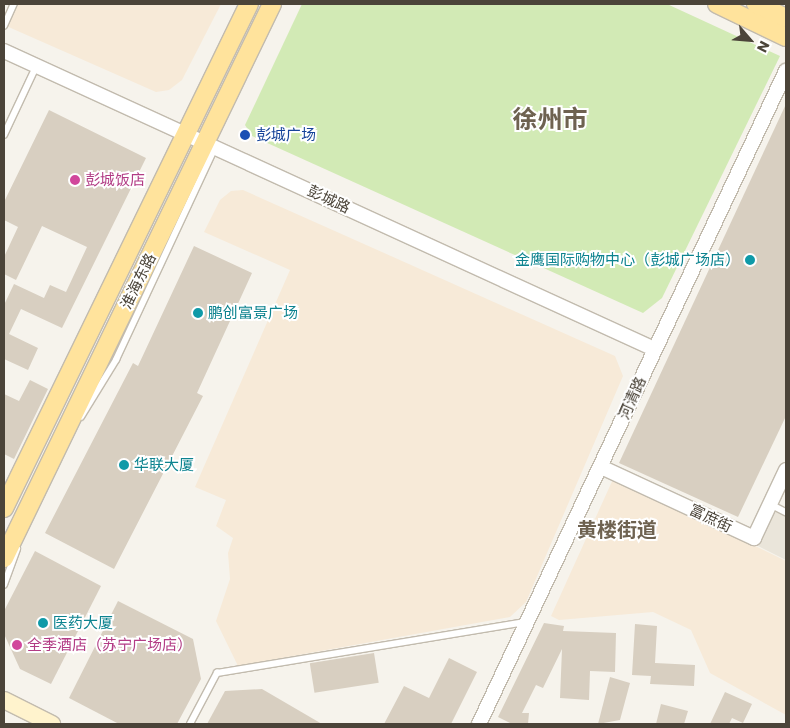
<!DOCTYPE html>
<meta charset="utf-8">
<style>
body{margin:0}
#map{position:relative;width:790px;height:728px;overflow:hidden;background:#f6f3ec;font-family:Poppins,"Noto Sans SC",sans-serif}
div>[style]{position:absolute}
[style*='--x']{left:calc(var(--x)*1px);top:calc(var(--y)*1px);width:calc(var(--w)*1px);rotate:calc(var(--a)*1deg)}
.residential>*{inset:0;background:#eae5da}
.commercial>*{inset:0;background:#f7ead8}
.green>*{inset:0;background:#d2eab5}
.building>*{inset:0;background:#d8cfc1;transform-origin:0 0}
.roads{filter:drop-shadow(1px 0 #c2bbae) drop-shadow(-1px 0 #c2bbae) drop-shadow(0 1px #c2bbae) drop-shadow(0 -1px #c2bbae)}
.service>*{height:5.5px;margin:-2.75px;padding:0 2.75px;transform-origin:2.75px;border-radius:2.75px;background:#fff}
.tertiary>*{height:14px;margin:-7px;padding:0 7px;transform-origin:7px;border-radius:7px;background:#fff}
.secondary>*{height:16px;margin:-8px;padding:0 8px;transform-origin:8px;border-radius:8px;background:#fff3cd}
.primary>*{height:18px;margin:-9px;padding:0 9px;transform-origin:9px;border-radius:9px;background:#ffe39c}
.dots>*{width:14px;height:14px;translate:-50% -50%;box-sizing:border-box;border:2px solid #fff;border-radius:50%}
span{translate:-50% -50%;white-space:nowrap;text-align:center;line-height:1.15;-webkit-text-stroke:4px #fff;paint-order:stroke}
.transit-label{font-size:15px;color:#164399}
.left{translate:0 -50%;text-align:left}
.hotel-label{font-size:15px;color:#b23c85}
.street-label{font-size:15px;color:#4b4439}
.culture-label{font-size:15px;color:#0d838f}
.right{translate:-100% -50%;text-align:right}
.district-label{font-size:20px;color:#6e6250;font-weight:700}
.town-label{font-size:25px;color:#6e6250;font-weight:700}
.frame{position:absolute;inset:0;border:5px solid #4b4439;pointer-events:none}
.north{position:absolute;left:725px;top:15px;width:50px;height:50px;-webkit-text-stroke:4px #fff;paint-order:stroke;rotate:117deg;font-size:14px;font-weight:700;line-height:20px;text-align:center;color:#4b4439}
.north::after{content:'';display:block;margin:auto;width:18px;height:22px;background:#4b4439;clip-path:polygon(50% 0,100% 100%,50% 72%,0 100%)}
</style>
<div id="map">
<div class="residential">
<div style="clip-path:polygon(772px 505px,786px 512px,786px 560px,754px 544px)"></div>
</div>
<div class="commercial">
<div style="clip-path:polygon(14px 4px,221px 4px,182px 80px,169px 90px,156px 92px,4px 25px)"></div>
<div style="clip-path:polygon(243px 190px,615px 356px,623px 376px,526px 602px,510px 617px,238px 666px,216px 621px,230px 579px,228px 553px,233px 538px,216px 526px,226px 500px,195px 487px,290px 270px,204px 232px,220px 200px,231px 191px)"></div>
<div style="clip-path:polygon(614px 477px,786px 561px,786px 715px,710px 673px,691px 630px,653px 612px,559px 620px,551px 616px)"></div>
</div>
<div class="green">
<div style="clip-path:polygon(302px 4px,667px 4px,780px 56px,662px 298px,643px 313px,252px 136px,245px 125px)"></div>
</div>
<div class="building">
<div style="clip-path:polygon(786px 104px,786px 416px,738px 517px,619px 463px)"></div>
<div style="clip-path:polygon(49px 110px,146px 158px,62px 328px,21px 309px,9px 334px,38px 348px,28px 370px,4px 359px,4px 305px,14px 284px,44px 298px,50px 285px,66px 292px,87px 247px,42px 226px,16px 280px,4px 274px,4px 257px,18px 227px,4px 220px,4px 202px)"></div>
<div style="clip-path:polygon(194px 246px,252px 273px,197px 393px,203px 396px,114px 569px,45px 533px,133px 363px,138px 366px)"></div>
<div style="clip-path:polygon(30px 380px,48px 389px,14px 459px,4px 454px,4px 394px,19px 401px)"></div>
<div style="clip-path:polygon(35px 551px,101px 586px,51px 684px,20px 669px,4px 634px,4px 611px)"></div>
<div style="clip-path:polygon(118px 601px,193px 639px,201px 679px,177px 724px,119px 724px,69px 698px)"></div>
<div style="clip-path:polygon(544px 623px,564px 626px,563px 631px,616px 633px,615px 672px,590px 671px,589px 700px,560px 698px,562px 649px,543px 688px,536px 685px,522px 713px,529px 713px,528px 724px,512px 724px,498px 717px)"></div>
<div style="clip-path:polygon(635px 624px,657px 626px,655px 663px,695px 665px,694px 686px,650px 684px,651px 676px,632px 675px)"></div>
<div style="left:374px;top:653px;width:30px;height:65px;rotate:81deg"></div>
<div style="clip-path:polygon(449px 658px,477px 672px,451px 724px,384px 724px,404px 686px,429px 698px)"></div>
<div style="clip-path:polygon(610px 677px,630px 683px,620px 720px,598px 724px)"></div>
<div style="clip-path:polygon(262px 689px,322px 724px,207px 724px,225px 691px)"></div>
<div style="clip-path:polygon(725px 692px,752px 704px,743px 723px,732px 718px,729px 724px,710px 724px)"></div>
<div style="clip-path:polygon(661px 704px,688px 711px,684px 724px,656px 724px)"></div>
</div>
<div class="roads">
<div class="service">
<div style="--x:4;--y:26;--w:24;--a:-66"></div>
<div style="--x:4;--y:135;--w:75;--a:-64.8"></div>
<div style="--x:81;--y:417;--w:67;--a:-58.4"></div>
<div style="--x:116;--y:360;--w:234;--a:-65"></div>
<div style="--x:772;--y:505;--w:16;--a:27"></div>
<div style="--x:4;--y:585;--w:38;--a:-70"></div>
<div style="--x:190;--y:724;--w:58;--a:-62.1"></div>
<div style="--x:217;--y:673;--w:311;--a:-9.4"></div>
</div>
<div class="tertiary">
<div style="--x:4;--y:51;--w:715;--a:24.63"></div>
<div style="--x:601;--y:467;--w:169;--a:24.9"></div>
<div style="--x:754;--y:538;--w:75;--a:-64.8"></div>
<div style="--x:479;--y:724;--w:722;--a:-64.82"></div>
</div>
<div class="secondary">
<div style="--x:4;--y:700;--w:54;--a:26.6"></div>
</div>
<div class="primary">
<div style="--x:717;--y:4;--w:76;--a:25.6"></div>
<div style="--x:756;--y:4;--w:33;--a:25"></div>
<div style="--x:4;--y:508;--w:560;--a:-64.08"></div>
<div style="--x:4;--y:558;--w:615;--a:-64.18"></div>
</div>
</div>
<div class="dots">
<div style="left:245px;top:135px;background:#1a4fb4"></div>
<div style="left:75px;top:180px;background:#d1479c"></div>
<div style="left:750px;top:260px;background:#0f9aa8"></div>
<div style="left:198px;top:313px;background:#0f9aa8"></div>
<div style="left:124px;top:465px;background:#0f9aa8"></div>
<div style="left:43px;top:623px;background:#0f9aa8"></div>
<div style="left:17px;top:645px;background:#d1479c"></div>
</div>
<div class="transit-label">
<span class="left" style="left:256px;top:135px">彭城广场</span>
</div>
<div class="hotel-label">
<span class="left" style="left:85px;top:180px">彭城饭店</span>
<span class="left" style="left:27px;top:645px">全季酒店（苏宁广场店）</span>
</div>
<div class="street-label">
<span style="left:329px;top:199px;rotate:25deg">彭城路</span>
<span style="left:138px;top:281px;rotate:-64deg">淮海东路</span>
<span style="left:632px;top:398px;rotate:-66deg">河清路</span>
<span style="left:711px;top:518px;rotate:25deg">富庶街</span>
</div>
<div class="culture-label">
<span class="right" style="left:740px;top:260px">金鹰国际购物中心（彭城广场店）</span>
<span class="left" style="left:208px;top:313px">鹏创富景广场</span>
<span class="left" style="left:134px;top:465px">华联大厦</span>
<span class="left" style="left:53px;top:623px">医药大厦</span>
</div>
<div class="district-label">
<span style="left:617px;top:530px">黄楼街道</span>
</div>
<div class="town-label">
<span style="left:550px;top:120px">徐州市</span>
</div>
<div class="frame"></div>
<div class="north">N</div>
</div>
